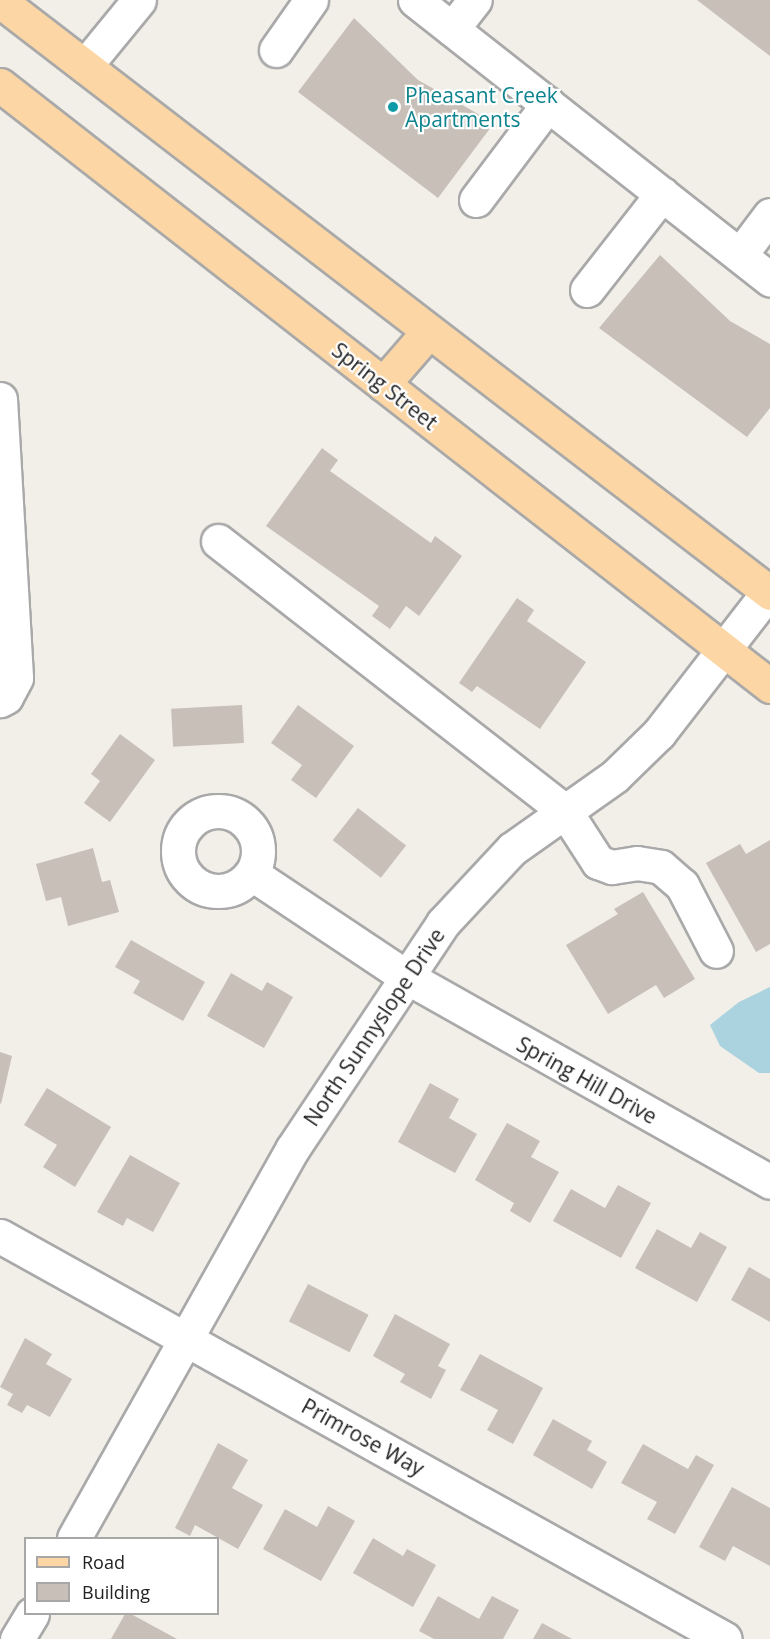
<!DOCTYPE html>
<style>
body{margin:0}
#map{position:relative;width:770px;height:1639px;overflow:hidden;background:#f2efe9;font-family:"Open Sans",sans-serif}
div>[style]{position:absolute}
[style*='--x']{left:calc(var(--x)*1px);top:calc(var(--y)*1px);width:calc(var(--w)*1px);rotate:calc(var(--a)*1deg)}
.water>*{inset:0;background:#aad3df}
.building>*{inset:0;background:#c7bfb8;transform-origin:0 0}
.roads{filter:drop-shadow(2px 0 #a9a9a9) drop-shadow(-2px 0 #a9a9a9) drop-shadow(0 2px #a9a9a9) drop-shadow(0 -2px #a9a9a9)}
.minor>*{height:33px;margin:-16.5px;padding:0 16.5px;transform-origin:16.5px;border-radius:16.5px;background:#fff}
.minor>.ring{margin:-16.5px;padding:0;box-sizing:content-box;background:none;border:33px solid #fff;border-radius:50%}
.major>*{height:33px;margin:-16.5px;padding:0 16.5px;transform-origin:16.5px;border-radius:16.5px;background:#fcd6a4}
.dots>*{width:16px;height:16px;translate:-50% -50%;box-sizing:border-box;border:3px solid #fff;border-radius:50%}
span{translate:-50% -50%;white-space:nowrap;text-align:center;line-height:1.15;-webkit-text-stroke:4.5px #fff;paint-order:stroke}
.culture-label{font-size:21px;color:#0d838f}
.left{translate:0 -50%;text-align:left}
.street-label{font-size:21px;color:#222}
.legend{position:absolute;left:24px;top:1537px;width:195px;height:78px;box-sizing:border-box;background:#fff;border:2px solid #a7a7a7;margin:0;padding:8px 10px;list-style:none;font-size:18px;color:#222}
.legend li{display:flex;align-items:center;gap:12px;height:30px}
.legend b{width:30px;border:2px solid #a7a7a7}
</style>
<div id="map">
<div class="water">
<div style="clip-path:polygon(770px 987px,770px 1073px,759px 1073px,720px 1046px,710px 1025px,739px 1002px)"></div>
</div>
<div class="building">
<div style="clip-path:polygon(697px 0,770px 0,770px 56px)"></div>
<div style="clip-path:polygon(354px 18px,418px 80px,494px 123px,438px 198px,298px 92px)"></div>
<div style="clip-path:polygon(660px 255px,730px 321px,770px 344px,770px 408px,747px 437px,599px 328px)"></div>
<div style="clip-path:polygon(322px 448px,338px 460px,330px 471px,431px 543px,435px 536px,462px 556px,419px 616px,406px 606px,390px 629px,372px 616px,379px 606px,266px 526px)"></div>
<div style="clip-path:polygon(517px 598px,534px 610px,527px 621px,586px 662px,540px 729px,477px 686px,472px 692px,459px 683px)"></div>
<div style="left:242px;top:705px;width:38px;height:71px;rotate:87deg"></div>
<div style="clip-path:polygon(298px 705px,354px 746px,316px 798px,291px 780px,302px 765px,271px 743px)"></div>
<div style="clip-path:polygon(120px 734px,155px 760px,110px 822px,84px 803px,100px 781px,91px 774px)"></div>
<div style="left:358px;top:808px;width:61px;height:41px;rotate:38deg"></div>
<div style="clip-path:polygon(770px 840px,770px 944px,756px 952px,706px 863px,740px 844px,746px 854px)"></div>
<div style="clip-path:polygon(93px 848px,102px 882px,110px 880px,119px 912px,68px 926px,61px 897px,46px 901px,36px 864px)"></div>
<div style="clip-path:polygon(643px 892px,695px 979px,664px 998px,656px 985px,608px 1014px,566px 945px,618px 914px,614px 909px)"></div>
<div style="clip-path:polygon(131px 940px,205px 982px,183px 1021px,133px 993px,140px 981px,115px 967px)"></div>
<div style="clip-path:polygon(231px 973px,262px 991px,267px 982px,293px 997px,264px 1048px,207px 1016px)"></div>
<div style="clip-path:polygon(0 1052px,12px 1056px,1px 1104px,0 1103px)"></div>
<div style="clip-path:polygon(430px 1083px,459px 1099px,449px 1118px,477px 1134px,455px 1173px,398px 1142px)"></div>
<div style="clip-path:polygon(47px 1088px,111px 1127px,75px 1187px,43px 1167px,57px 1145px,24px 1125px)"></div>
<div style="clip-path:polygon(507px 1123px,540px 1141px,531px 1157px,559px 1172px,530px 1223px,510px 1211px,514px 1203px,475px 1180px)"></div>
<div style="clip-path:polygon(130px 1155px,180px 1183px,153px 1232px,127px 1218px,123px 1226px,97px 1212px)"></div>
<div style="clip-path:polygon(618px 1185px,651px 1203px,621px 1258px,553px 1221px,571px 1189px,605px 1208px)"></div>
<div style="clip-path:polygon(657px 1229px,691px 1248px,700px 1232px,727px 1247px,697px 1302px,635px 1268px)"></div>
<div style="clip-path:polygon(749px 1267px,770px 1279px,770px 1322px,731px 1300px)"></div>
<div style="left:308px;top:1284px;width:68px;height:42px;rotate:27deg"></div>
<div style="clip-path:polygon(395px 1314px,450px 1344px,438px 1366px,446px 1370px,431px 1399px,400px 1382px,405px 1374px,373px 1356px)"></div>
<div style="clip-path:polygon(25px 1338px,52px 1354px,46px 1364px,72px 1379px,50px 1417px,27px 1405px,22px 1413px,7px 1405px,13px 1394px,0 1387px)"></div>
<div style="clip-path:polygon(480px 1354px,543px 1388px,513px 1444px,487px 1430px,498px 1410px,460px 1390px)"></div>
<div style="clip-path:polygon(553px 1419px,592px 1441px,587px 1450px,607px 1462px,592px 1489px,533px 1455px)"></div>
<div style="clip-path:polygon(218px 1443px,248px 1460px,232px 1488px,263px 1505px,238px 1549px,195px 1525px,190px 1536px,175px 1528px)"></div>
<div style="clip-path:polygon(643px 1444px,688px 1469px,696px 1455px,714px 1465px,675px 1534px,647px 1519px,657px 1502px,621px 1483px)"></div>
<div style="clip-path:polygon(732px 1487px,770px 1508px,770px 1566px,733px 1546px,725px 1561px,699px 1547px)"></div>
<div style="clip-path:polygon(328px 1506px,355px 1521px,321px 1581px,263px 1549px,285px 1509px,317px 1527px)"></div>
<div style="clip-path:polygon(373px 1538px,403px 1556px,407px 1549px,436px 1565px,413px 1607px,353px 1573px)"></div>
<div style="clip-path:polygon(438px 1596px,479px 1619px,492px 1596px,519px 1610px,503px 1639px,434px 1639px,419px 1631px)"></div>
<div style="clip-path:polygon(125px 1614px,131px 1614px,177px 1639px,111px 1639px)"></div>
<div style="clip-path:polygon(542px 1623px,572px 1639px,533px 1639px)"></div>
</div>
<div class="roads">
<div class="minor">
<div style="--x:415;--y:0;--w:452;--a:38.2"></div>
<div style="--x:452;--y:29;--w:37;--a:-52"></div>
<div style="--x:276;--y:50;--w:61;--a:-55"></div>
<div style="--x:85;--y:66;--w:85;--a:-50.7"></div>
<div style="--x:476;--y:200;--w:120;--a:-53.1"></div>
<div style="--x:740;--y:255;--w:50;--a:-53.1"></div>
<div style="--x:587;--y:290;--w:122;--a:-52"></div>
<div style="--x:0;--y:399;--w:279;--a:86.7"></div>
<div style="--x:16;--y:678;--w:21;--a:118"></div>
<div style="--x:6;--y:697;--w:7;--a:153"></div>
<div style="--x:218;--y:541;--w:440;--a:37.9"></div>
<div style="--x:565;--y:811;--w:61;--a:57.1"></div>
<div style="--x:598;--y:862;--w:15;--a:20"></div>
<div style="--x:612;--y:867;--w:25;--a:-9"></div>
<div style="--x:637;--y:863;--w:24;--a:9"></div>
<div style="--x:661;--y:867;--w:28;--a:41"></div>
<div style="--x:682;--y:885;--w:74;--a:62.7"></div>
<div class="ring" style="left:178px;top:811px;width:47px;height:47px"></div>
<div style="--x:252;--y:874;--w:184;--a:33.7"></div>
<div style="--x:405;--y:976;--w:419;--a:29.4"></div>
<div style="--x:0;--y:1236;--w:829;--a:29.07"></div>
<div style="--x:74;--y:1538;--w:447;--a:-60.7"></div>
<div style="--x:293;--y:1148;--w:270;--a:-56.3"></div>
<div style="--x:443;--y:923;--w:101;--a:-47"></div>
<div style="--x:512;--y:849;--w:126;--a:-35.3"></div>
<div style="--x:615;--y:776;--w:62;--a:-44.3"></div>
<div style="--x:659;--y:733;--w:181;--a:-52.2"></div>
<div style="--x:17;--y:1639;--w:29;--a:-59"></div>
</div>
<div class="major">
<div style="--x:0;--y:1;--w:971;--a:37.55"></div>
<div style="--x:0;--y:85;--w:977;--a:37.97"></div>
<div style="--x:383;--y:384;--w:70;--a:-49"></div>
</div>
</div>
<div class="dots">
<div style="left:393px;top:107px;background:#0f9aa8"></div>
</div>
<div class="culture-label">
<span class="left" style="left:405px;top:107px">Pheasant Creek<br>Apartments</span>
</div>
<div class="street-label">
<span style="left:385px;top:386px;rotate:38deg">Spring Street</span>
<span style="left:374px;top:1027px;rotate:-56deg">North Sunnyslope Drive</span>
<span style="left:587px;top:1080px;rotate:29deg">Spring Hill Drive</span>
<span style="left:363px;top:1437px;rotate:29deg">Primrose Way</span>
</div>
<ul class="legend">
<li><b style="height:8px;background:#fcd6a4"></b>Road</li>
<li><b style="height:16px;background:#c7bfb8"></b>Building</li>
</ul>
</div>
